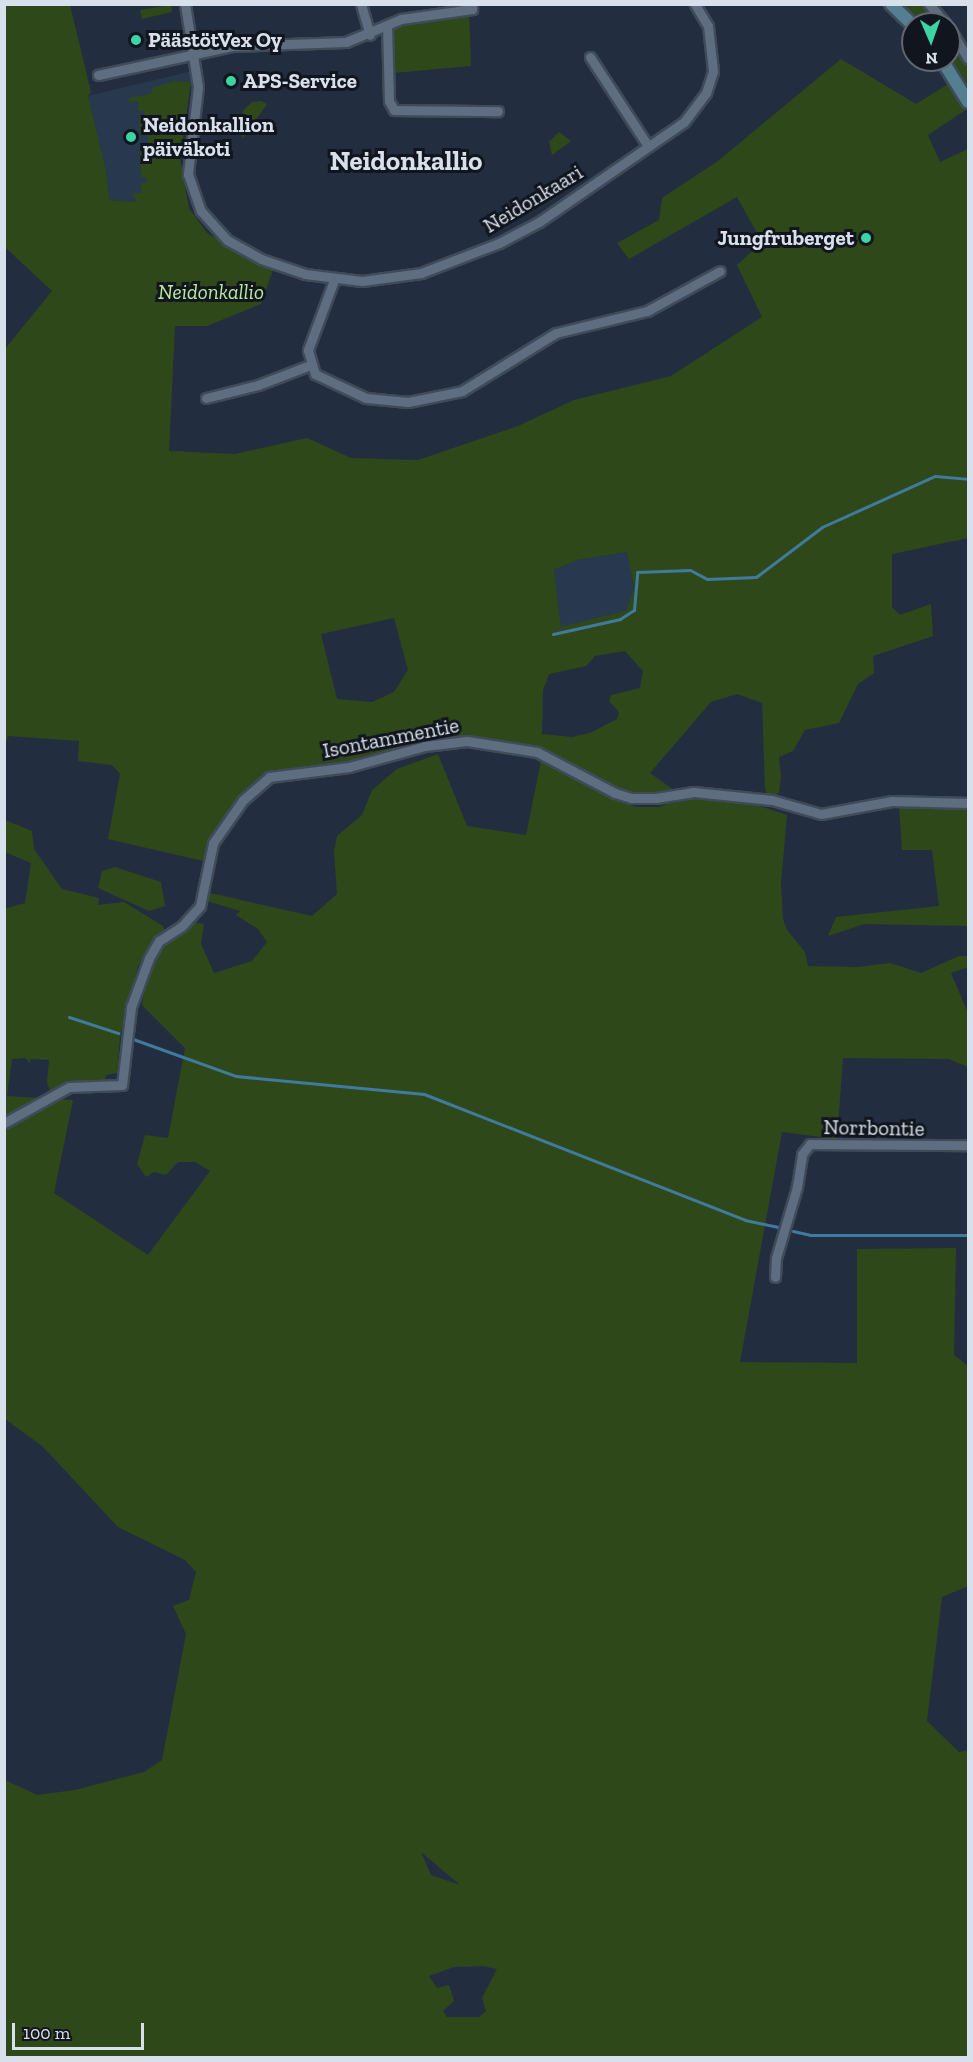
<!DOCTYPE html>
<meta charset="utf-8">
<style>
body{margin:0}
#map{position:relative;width:973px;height:2062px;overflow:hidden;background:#222e3f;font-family:"Zilla Slab",serif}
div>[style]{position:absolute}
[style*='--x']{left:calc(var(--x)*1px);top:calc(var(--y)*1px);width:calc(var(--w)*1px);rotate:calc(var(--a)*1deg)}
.built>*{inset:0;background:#28384e}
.green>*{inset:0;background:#2f481a}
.stream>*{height:3px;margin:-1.5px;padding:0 1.5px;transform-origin:1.5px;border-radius:1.5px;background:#3f7b9e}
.roads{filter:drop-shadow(2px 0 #3f4b59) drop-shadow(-2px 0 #3f4b59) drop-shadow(0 2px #3f4b59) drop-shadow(0 -2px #3f4b59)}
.street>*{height:9px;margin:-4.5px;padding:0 4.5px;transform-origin:4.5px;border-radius:4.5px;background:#5e6d80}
.secondary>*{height:12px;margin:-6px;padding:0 6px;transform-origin:6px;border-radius:6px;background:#537f91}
.dots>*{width:16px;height:16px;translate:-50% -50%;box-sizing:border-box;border:3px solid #11161e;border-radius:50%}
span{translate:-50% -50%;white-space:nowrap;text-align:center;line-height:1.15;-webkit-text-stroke:6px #11161e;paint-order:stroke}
.poi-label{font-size:21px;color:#d7e0eb;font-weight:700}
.left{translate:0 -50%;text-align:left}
.right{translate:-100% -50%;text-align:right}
.street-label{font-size:21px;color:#d7e0eb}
.park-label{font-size:21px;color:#bce99b;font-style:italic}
.district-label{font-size:27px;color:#d7e0eb;font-weight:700}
.frame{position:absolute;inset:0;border:6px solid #d7e0eb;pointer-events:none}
.north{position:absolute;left:901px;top:12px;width:60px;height:60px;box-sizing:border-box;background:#11161e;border:2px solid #606770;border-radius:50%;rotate:178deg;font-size:16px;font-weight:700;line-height:24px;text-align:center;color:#d7e0eb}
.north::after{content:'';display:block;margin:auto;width:21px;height:27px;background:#3dd4a3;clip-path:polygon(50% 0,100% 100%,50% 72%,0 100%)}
.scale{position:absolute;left:12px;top:2023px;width:132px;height:27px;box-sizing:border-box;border:3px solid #d7e0eb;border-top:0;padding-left:8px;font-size:18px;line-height:21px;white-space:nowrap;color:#d7e0eb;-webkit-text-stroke:4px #11161e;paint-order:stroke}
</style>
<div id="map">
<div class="built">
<div style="clip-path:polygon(192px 71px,191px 82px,180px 82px,162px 181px,133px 202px,108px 200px,106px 170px,88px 96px)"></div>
<div style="clip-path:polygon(627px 552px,634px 587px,628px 610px,561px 628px,554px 570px,577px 560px)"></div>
</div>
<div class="green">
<div style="clip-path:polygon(evenodd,5px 5px,70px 5px,91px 92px,88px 96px,106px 170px,109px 200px,133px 202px,136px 200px,132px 193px,141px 193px,141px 183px,147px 183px,146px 177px,141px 177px,140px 149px,148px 148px,148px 135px,140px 135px,139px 116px,144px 115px,144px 111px,139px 111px,138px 101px,129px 102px,129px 98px,151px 94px,152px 88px,175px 81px,191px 82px,180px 158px,189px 208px,207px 233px,273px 270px,261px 304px,207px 326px,175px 326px,169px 451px,235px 454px,307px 438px,351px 458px,418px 460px,518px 426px,574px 400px,671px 376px,762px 317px,737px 265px,762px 242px,737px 197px,629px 259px,617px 243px,659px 220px,662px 198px,718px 161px,841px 59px,916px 104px,950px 83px,967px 109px,928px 135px,940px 162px,968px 149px,968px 538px,892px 554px,892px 607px,900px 615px,931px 604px,933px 636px,873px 656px,874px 673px,858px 684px,839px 723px,805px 730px,793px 751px,779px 757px,781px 777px,779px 793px,774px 795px,768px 796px,765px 789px,762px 703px,737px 694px,711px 702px,650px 773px,674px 790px,661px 794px,646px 796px,618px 791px,544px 752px,514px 742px,442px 737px,348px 763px,274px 770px,257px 781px,232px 807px,210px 838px,203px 861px,108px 839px,120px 774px,112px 765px,78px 761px,79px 741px,8px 736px,5px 745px,5px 349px,52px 291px,5px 247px,5px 5px,627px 552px,634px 587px,627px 610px,561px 627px,554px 570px,577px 560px,627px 552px,5px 5px,394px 618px,408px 670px,394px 692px,372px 702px,337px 699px,321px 634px,394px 618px,5px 5px,625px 651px,643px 671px,640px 688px,611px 695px,609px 701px,619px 712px,617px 719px,590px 733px,572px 737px,542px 734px,543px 690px,549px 674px,586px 666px,595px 656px,625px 651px)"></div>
<div style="clip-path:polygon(171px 5px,172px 12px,142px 19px,140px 10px)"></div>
<div style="clip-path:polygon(904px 5px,925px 5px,943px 24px,924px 24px)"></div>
<div style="clip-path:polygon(469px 11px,471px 66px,393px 73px,394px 27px,425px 17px)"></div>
<div style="clip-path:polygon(949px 34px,968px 65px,968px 85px,949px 55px)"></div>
<div style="clip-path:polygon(261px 101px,267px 104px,243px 138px,240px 132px,243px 111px,252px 102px)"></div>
<div style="clip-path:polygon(559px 132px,571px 141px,552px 155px,549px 142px)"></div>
<div style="clip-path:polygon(evenodd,438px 754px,467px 826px,526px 835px,541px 761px,611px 799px,637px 807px,659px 807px,677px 800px,701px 799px,760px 806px,787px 815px,781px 883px,783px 919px,787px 930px,805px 952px,808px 966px,858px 967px,890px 963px,921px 973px,959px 956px,968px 956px,968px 967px,951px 973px,968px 1013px,968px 1067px,949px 1059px,843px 1058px,837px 1139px,782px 1132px,740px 1362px,857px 1363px,857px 1249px,956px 1248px,954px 1355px,968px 1366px,968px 1586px,942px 1597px,927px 1721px,959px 1752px,968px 1750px,968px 2057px,5px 2057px,5px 1780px,37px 1795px,75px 1790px,144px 1772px,162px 1760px,186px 1634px,173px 1606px,189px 1600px,196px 1572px,185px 1560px,118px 1527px,42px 1446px,5px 1419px,4px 909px,25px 903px,31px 863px,5px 852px,5px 820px,32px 831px,34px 849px,62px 889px,99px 898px,98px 905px,124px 902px,163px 926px,165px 933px,138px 966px,120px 1037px,117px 1073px,106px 1075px,105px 1081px,72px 1082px,51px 1093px,47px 1083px,49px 1060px,30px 1059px,30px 1063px,25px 1058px,12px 1059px,7px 1096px,73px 1100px,54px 1193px,148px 1255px,210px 1171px,195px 1162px,178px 1162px,166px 1175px,154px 1172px,146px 1177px,137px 1164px,145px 1135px,168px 1138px,185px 1048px,142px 1005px,146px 976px,159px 947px,193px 922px,204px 924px,201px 944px,214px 973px,252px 961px,267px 942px,258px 929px,236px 915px,240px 911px,207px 901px,210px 893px,312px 916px,337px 894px,334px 851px,337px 836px,362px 815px,372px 790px,397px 769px,438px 754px,421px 1852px,460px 1885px,431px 1875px,421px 1852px,438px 754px,483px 1966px,497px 1969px,482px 1998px,486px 2011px,479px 2017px,447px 2017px,443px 2011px,454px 2001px,449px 1985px,437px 1988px,429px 1976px,454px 1967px,483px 1966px)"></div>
<div style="clip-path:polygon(899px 805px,968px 809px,968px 926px,864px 924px,828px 936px,836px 917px,939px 906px,932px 850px,902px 850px)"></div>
<div style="clip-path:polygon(115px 867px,161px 882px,165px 906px,149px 911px,98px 888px,102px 871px)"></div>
</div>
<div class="stream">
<div style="--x:553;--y:634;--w:69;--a:-12.6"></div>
<div style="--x:620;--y:619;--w:17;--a:-33"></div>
<div style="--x:634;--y:610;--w:38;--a:-85"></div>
<div style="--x:637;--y:572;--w:53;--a:-2.2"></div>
<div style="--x:690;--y:570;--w:19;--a:28"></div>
<div style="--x:707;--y:579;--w:49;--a:-2.3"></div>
<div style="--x:756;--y:577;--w:83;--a:-37.1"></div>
<div style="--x:822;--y:527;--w:124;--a:-24.3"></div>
<div style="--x:935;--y:476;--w:33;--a:5"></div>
<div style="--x:69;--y:1017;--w:52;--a:18.1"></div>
<div style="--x:133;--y:1039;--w:109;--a:19.8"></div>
<div style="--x:236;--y:1076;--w:189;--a:5.5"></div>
<div style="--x:424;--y:1094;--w:345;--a:21.4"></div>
<div style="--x:745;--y:1220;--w:34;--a:12"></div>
<div style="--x:793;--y:1231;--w:17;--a:13"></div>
<div style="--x:810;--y:1235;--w:158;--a:0"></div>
</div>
<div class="roads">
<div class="street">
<div style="--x:185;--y:4;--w:84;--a:81.1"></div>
<div style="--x:198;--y:87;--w:88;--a:96.6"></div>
<div style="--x:188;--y:174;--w:39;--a:71"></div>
<div style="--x:201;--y:211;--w:39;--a:48"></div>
<div style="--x:227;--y:240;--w:39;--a:29"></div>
<div style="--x:261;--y:259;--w:46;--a:18.8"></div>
<div style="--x:305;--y:274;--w:57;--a:7"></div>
<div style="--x:362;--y:281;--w:60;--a:-7.7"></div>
<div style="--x:421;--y:273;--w:84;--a:-21"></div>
<div style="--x:499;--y:243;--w:45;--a:-27.7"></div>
<div style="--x:539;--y:222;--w:176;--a:-34.6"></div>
<div style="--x:684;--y:122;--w:36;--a:-53"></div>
<div style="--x:706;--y:93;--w:23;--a:-72"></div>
<div style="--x:713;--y:71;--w:45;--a:-96.3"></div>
<div style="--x:708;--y:26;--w:26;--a:-121"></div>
<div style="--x:361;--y:4;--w:32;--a:74"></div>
<div style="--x:929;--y:4;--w:26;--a:50"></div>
<div style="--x:387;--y:25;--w:76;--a:88.5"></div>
<div style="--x:389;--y:101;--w:10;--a:61"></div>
<div style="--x:394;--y:110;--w:104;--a:0.6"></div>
<div style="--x:949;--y:28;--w:36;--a:58"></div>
<div style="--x:590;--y:57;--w:106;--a:56.9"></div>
<div style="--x:98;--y:75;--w:137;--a:-12.2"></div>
<div style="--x:232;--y:46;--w:114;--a:-2"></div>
<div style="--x:346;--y:42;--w:60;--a:-22.7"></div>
<div style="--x:401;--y:19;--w:72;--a:-8"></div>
<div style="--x:472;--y:9;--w:5;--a:-90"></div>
<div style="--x:334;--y:280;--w:75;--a:110.4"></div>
<div style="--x:308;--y:350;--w:25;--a:74"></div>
<div style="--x:315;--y:374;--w:56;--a:25.2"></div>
<div style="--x:366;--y:398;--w:42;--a:5.4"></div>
<div style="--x:408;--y:402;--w:55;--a:-11.5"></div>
<div style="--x:462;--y:391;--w:110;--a:-31.7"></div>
<div style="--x:556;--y:333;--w:94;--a:-13.6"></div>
<div style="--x:647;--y:311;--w:83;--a:-28.7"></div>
<div style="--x:206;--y:398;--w:54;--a:-14"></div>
<div style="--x:258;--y:385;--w:56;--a:-21"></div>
<div style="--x:4;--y:1123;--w:74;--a:-29"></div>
<div style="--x:69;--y:1087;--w:53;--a:-2.2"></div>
<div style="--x:122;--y:1085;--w:79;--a:-83.4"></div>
<div style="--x:131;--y:1007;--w:52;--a:-69.8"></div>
<div style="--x:149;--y:958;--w:20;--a:-60"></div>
<div style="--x:159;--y:941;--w:27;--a:-33"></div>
<div style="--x:182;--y:926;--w:27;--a:-48"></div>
<div style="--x:200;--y:906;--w:64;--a:-78.3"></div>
<div style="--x:213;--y:843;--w:52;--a:-55.1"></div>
<div style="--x:243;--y:800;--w:35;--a:-41"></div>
<div style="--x:269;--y:777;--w:81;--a:-7.1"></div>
<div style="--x:349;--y:767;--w:79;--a:-15.4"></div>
<div style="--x:425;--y:746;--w:42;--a:-6.8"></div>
<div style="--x:467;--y:741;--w:71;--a:8.9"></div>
<div style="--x:537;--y:752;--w:88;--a:27.7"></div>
<div style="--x:615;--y:793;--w:17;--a:17"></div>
<div style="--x:631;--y:798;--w:25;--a:0"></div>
<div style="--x:656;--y:798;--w:38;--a:-9"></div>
<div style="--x:694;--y:792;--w:78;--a:5.9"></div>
<div style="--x:772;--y:800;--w:51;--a:15.9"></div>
<div style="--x:821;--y:814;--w:72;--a:-10.4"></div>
<div style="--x:892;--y:801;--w:76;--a:1.5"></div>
<div style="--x:775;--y:1277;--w:19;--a:-87"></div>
<div style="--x:776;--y:1258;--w:74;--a:-73.5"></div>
<div style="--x:797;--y:1187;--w:33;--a:-81"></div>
<div style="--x:802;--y:1154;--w:13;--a:-51"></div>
<div style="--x:810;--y:1144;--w:158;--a:0.4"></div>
</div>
<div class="secondary">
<div style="--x:891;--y:4;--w:30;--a:44"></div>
<div style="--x:942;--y:60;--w:49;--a:58.2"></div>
</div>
</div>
<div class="dots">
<div style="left:136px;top:40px;background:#3dd4a3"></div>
<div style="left:231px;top:81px;background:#3dd4a3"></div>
<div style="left:131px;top:137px;background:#3dd4a3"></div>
<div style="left:866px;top:238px;background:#3dd4a3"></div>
</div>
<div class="poi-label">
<span class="left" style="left:148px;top:40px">PäästötVex Oy</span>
<span class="left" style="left:243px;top:81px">APS-Service</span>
<span class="left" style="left:143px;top:137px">Neidonkallion<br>päiväkoti</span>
<span class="right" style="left:854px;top:238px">Jungfruberget</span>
</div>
<div class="street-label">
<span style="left:533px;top:199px;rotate:-31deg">Neidonkaari</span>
<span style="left:391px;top:738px;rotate:-11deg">Isontammentie</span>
<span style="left:874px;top:1128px;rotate:1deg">Norrbontie</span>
</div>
<div class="park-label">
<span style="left:211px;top:292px">Neidonkallio</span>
</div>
<div class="district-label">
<span style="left:406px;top:162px">Neidonkallio</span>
</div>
<div class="frame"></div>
<div class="north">N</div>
<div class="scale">100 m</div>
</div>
